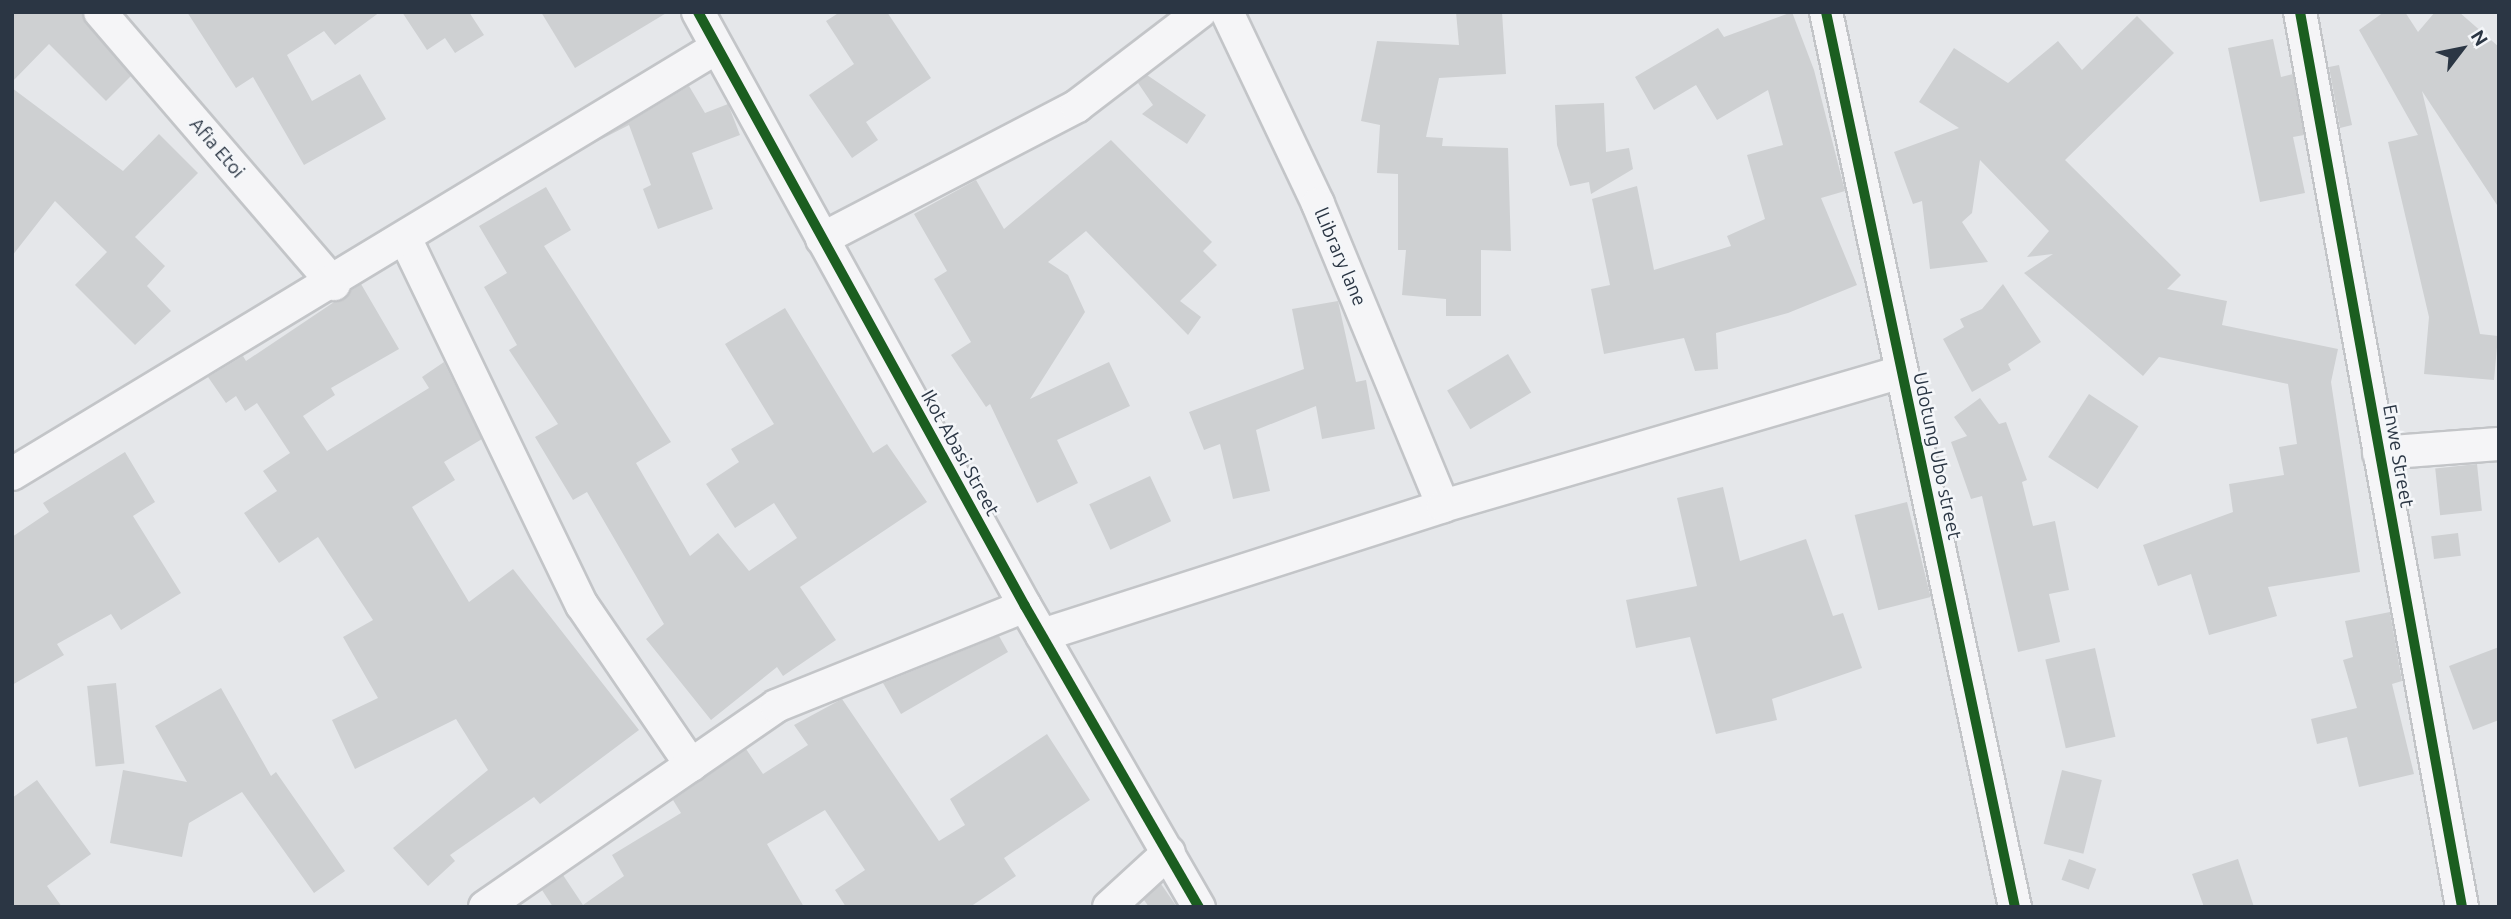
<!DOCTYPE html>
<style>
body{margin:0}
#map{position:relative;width:2511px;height:919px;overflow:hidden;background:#e5e7ea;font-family:Ubuntu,sans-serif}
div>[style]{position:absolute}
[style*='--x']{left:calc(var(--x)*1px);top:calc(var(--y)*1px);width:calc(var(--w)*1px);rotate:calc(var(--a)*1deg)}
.building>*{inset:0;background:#ced0d2;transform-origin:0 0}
.roads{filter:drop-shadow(2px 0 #c3c5c8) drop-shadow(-2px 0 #c3c5c8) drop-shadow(0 2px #c3c5c8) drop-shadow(0 -2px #c3c5c8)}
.minor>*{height:32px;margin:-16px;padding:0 16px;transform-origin:16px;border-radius:16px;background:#f5f5f7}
.cycleway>*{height:10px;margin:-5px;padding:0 5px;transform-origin:5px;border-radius:5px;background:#1b5e20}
span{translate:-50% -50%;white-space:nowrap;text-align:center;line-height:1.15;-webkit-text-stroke:5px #f4f6f9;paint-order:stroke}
.street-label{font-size:19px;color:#2b3644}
.frame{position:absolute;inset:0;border:14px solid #2b3644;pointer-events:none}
.north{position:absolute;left:2427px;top:14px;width:70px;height:70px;-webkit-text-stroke:5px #f4f6f9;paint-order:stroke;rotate:58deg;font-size:19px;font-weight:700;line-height:28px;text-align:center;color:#2b3644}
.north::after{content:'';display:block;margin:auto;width:24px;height:32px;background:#2b3644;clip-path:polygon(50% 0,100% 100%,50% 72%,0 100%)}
</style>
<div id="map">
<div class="building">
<div style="clip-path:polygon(12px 12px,80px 12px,131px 76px,106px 101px,49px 44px,12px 82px)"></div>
<div style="clip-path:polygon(187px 12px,380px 12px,335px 45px,324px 31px,287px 55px,312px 101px,360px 74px,386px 119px,304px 165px,253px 77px,236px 88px)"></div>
<div style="clip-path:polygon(402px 12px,469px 12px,484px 35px,455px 53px,445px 38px,427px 50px)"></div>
<div style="clip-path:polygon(541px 12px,668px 12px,575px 68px)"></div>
<div style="clip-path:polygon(840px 12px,887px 12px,931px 78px,866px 122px,878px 140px,852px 158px,809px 95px,854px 64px,826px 21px)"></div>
<div style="clip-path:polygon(1456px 12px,1502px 12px,1506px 74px,1439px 78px,1426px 137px,1443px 138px,1442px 146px,1508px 148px,1511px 251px,1481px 250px,1481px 316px,1446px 316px,1446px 299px,1402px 295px,1406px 250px,1398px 250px,1398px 174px,1377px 173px,1380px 125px,1361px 121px,1377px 41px,1459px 45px)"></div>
<div style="clip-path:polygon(1792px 12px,1814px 70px,1845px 191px,1821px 198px,1857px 285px,1788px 313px,1716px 333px,1718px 369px,1695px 371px,1684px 338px,1604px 354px,1591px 289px,1610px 285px,1592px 199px,1637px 186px,1654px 270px,1731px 246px,1727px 236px,1765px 219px,1747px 155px,1783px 145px,1768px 90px,1717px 120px,1696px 85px,1654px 110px,1635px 77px,1718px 28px,1724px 37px)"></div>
<div style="clip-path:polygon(2384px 12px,2405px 12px,2418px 32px,2435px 12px,2459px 12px,2499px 47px,2499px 208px,2422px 91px,2480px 334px,2498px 336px,2494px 380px,2424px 374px,2429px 317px,2388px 142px,2418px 135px,2359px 30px)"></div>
<div style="clip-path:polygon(2137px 16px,2174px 53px,2065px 160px,2181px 275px,2167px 289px,2227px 301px,2222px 325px,2338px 349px,2331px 382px,2360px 572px,2268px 587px,2277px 616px,2209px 635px,2191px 574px,2158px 586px,2143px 545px,2233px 512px,2229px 484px,2284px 475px,2279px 447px,2297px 444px,2288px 384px,2159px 357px,2143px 376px,2024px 273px,2053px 254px,2027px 257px,2049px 231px,1980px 160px,1972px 213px,1962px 222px,1988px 262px,1930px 269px,1922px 201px,1913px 204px,1894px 152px,1959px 128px,1919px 102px,1954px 48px,2008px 83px,2058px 41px,2082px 70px)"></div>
<div style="clip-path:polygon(2273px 39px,2281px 77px,2293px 74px,2304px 135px,2293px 137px,2305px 193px,2260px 202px,2228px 48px)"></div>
<div style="clip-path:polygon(2339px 65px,2352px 125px,2340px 128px,2329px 67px)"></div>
<div style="clip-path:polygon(1147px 75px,1206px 115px,1187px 144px,1142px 114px,1153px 105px,1138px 83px)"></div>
<div style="clip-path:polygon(689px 86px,705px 113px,728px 104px,740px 135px,692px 153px,713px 209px,658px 229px,643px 189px,651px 185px,629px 125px,592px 144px)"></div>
<div style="clip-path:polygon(12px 88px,123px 171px,159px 134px,198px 173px,135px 237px,165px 266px,147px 286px,171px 311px,135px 345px,75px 285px,107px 252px,55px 201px,12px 256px)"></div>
<div style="clip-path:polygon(1604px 103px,1606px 152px,1629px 148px,1633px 169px,1591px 194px,1589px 182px,1570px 186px,1557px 145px,1555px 105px)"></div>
<div style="clip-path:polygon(1111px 140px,1212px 242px,1203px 251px,1217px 265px,1180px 301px,1201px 317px,1188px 335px,1086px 231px,1048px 262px,1068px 275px,1085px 312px,1030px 399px,1109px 362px,1130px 406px,1057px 440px,1078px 483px,1037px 503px,990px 404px,986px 407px,951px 355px,971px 342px,934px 279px,947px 271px,914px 214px,976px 180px,1004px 229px)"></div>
<div style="clip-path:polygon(546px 187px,571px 230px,544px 246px,671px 442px,636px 463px,690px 556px,718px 533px,749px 571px,797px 538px,774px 503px,735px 528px,706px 484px,739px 462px,731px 449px,774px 424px,725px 344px,785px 308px,873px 453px,887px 444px,927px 502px,800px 587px,836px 640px,783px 676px,777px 667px,711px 720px,646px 639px,664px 624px,587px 492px,573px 500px,535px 437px,558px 424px,509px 350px,517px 345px,484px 287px,507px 273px,479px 226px)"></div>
<div style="clip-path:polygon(361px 284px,399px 349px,331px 388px,335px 395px,303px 416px,327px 451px,429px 388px,422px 377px,444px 362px,482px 439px,444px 462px,455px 480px,412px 507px,469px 602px,513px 569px,639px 730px,540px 804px,534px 797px,450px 855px,455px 861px,428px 886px,393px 848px,488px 770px,456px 719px,355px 769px,332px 720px,378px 698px,343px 637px,373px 620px,318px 537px,279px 563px,244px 513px,277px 491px,263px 471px,290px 453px,257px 403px,245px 411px,236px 396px,226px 403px,208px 377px,243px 356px,246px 361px)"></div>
<div style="clip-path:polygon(2003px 284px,2041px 342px,2008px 364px,2011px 370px,1972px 392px,1943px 339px,1964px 327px,1960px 319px,1982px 309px)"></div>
<div style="clip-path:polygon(1338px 301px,1356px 382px,1366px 380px,1375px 429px,1322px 439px,1316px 406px,1256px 430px,1270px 491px,1233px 499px,1220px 444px,1204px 450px,1189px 412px,1304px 369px,1292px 309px)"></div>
<div style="left:1508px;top:354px;width:45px;height:71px;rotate:59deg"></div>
<div style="left:2089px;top:394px;width:59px;height:75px;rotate:33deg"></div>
<div style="clip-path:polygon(1980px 398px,1999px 424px,2006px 422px,2027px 480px,2022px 482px,2033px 526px,2055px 521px,2069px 590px,2049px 594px,2060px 642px,2018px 652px,1982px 496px,1971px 499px,1951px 442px,1967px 436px,1954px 417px)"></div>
<div style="clip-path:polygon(125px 452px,155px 502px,133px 516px,181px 593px,121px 630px,111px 614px,57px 644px,64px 655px,12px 685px,12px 537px,49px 512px,43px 503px)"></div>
<div style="left:2477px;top:464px;width:47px;height:42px;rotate:84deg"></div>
<div style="left:1150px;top:476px;width:50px;height:67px;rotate:65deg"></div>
<div style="clip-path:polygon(1723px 487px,1740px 561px,1806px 539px,1833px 616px,1843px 613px,1862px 668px,1772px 699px,1777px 720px,1716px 734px,1690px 637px,1636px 648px,1626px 600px,1697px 586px,1677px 498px)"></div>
<div style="left:1907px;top:502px;width:98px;height:54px;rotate:76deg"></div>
<div style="left:2458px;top:533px;width:23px;height:27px;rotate:83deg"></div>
<div style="clip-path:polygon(2390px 612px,2402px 681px,2392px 684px,2414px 774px,2359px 787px,2347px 737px,2317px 744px,2311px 719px,2357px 708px,2343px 660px,2353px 657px,2345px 621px)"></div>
<div style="clip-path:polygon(999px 636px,1008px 652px,901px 714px,883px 683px)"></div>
<div style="clip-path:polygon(2499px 647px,2499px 720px,2473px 730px,2449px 666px)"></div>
<div style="left:2095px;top:648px;width:91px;height:51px;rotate:77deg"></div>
<div style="left:116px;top:683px;width:81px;height:29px;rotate:84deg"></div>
<div style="clip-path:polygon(221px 688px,271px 776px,276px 772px,345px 871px,314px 893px,242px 792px,189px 823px,182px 857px,110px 843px,123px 770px,187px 782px,155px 726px)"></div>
<div style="clip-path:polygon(842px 699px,939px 841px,965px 825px,950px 799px,1047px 734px,1090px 800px,1004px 858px,1016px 876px,970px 907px,846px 907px,835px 890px,865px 870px,825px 810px,767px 844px,804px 907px,553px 907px,542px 890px,563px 875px,583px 905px,624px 876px,612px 855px,681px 813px,673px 800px,746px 749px,763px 774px,808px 745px,794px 725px)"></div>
<div style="left:2062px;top:770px;width:41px;height:76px;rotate:14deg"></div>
<div style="clip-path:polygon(37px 780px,91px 854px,47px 886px,62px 907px,12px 907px,12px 798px)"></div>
<div style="left:2069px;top:859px;width:29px;height:22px;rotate:20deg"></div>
<div style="clip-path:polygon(2238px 859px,2254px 907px,2204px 907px,2192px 874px)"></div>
<div style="clip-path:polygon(1161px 884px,1177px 907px,1149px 907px,1144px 900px)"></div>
</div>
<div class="roads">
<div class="minor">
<div style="--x:100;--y:12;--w:359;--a:49.3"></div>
<div style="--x:698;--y:12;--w:678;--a:61.17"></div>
<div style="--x:1025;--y:606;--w:348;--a:60"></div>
<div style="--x:1227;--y:12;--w:212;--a:64.6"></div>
<div style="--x:1318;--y:204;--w:327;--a:67.5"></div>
<div style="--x:1826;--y:12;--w:915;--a:78.08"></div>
<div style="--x:2300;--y:12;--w:910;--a:79.74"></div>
<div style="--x:822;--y:239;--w:288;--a:-27.5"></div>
<div style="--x:1077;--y:106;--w:155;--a:-37.4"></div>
<div style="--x:406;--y:240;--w:405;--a:64.3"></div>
<div style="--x:582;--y:605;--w:194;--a:55.7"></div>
<div style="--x:2379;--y:453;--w:120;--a:-4.3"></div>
<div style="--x:12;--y:474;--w:823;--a:-31.18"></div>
<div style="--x:1042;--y:635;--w:421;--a:-17.8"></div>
<div style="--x:1443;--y:506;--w:477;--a:-16.3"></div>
<div style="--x:485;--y:907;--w:354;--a:-34.6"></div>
<div style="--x:776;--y:706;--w:268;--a:-21.9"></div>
<div style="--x:1109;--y:907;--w:81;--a:-42.5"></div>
</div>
</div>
<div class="cycleway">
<div style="--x:698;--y:12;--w:678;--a:61.17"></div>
<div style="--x:1025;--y:606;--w:348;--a:60"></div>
<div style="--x:1826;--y:12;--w:915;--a:78.08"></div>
<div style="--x:2300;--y:12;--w:910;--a:79.74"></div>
</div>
<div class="street-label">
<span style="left:217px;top:148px;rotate:49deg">Afia Etoi</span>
<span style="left:1340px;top:257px;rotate:67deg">lLibrary lane</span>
<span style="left:960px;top:453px;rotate:61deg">Ikot Abasi Street</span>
<span style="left:1937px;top:456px;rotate:78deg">Udotung Ubo street</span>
<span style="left:2398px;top:456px;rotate:80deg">Enwe Street</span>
</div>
<div class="frame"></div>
<div class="north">N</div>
</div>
